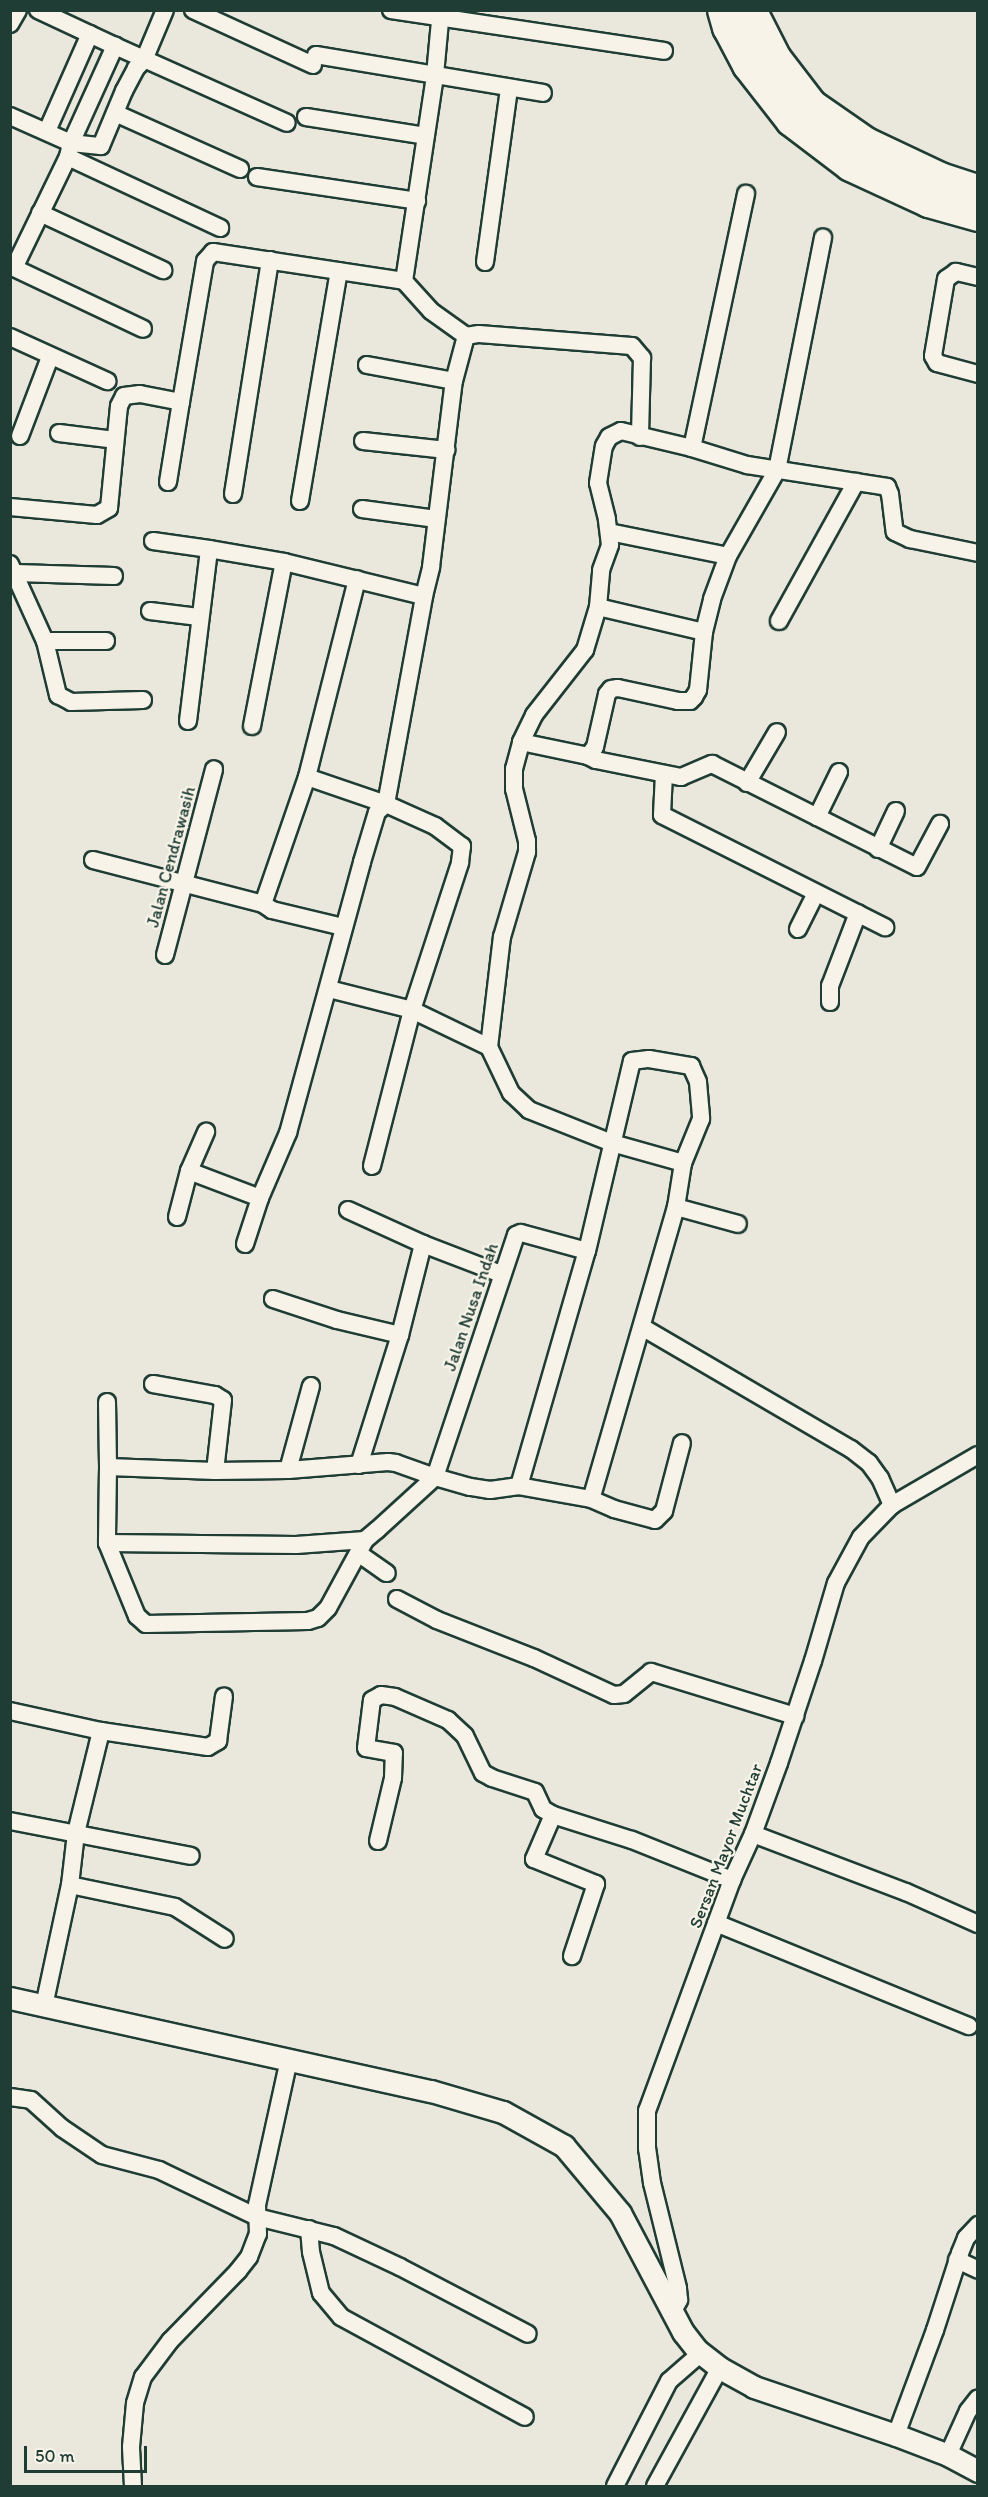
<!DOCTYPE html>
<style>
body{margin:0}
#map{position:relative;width:988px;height:2497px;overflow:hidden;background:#eae8dd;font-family:Itim,sans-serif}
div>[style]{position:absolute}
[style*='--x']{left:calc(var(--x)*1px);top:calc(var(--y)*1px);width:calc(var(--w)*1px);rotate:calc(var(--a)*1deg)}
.roads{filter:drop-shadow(2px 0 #1f3d34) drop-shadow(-2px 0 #1f3d34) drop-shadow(0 2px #1f3d34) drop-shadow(0 -2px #1f3d34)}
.minor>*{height:16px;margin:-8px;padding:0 8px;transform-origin:8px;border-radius:8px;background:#f7f3e8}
.tertiary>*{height:21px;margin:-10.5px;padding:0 10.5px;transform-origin:10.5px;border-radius:10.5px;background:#f7f3e8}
.motorway>*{height:32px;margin:-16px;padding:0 16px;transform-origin:16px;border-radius:16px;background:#f7f3e8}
span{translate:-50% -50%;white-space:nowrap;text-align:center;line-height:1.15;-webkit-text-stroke:4.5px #f7f3e8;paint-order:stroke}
.street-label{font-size:18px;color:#1f3d34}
.frame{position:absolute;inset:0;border:12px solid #1f3d34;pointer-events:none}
.scale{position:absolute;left:24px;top:2446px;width:123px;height:27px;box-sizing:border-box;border:3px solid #1f3d34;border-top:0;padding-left:8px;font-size:18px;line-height:21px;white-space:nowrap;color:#1f3d34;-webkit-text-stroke:4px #f7f3e8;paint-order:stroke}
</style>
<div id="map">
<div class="roads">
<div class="minor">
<div style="--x:193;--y:10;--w:132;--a:24.6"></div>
<div style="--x:391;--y:10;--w:276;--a:8.5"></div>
<div style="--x:10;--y:24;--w:16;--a:-60"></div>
<div style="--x:115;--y:46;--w:188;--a:24.1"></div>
<div style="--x:316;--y:55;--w:230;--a:9.5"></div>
<div style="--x:115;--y:113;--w:137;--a:24.1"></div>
<div style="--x:10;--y:116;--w:67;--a:23.9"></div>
<div style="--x:71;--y:143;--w:30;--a:6"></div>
<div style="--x:101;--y:146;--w:60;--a:-67.3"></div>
<div style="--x:124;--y:91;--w:26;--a:-62"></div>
<div style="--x:136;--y:68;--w:11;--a:-45"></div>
<div style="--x:144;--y:60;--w:54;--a:-67.2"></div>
<div style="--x:306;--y:117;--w:121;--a:9"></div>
<div style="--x:47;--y:131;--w:106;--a:-66.1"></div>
<div style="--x:68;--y:157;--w:168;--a:25"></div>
<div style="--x:257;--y:177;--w:162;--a:8.5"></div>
<div style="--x:40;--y:213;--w:136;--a:24.9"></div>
<div style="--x:485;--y:262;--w:176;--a:-82.1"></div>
<div style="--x:10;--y:266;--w:147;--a:25.3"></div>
<div style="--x:10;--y:268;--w:4;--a:0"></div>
<div style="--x:14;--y:268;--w:123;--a:-64.1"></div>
<div style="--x:68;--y:157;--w:14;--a:-78"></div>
<div style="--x:71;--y:143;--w:107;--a:-65.6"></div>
<div style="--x:115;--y:46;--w:85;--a:-154.9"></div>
<div style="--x:978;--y:277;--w:23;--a:-167"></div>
<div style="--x:956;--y:272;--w:12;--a:145"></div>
<div style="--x:946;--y:279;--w:78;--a:99.6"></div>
<div style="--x:933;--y:356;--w:8;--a:60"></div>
<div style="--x:937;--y:363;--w:42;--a:15"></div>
<div style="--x:404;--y:281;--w:208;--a:-81.4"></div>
<div style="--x:435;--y:75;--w:65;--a:-84.7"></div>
<div style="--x:10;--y:337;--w:107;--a:24.4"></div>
<div style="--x:367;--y:365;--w:88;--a:10.4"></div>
<div style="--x:59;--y:433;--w:56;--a:7.1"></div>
<div style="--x:20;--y:436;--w:85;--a:-69.2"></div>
<div style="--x:363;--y:441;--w:84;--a:6.1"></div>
<div style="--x:692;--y:448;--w:260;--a:-78"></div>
<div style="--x:168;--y:482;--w:81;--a:-80.8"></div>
<div style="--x:233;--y:494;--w:237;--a:-81"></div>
<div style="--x:300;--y:501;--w:233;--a:-80.4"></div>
<div style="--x:10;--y:507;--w:87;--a:5.3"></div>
<div style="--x:97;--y:515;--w:14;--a:-30"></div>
<div style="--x:109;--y:508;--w:102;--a:-84.4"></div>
<div style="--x:119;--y:406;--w:11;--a:-63"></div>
<div style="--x:124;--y:396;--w:16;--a:-7"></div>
<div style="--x:140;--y:394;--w:42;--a:11"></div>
<div style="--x:181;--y:402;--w:143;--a:-80.3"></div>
<div style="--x:205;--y:261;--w:12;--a:-48"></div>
<div style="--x:213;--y:252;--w:193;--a:8.6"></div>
<div style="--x:404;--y:281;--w:40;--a:48"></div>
<div style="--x:431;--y:311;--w:43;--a:35.5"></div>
<div style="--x:362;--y:509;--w:75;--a:7.7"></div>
<div style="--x:609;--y:532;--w:121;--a:11.4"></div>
<div style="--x:153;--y:541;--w:57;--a:8.1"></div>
<div style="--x:10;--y:564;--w:85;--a:65.6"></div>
<div style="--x:45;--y:641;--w:56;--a:76.5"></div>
<div style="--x:58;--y:695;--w:15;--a:28"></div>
<div style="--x:71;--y:702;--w:72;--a:-1.6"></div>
<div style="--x:16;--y:573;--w:98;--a:1.8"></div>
<div style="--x:598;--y:607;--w:109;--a:13.3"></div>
<div style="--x:150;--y:611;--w:49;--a:7"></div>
<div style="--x:779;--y:621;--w:159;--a:-61"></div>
<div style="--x:45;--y:641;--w:61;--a:0"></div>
<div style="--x:188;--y:721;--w:173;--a:-83"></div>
<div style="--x:209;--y:549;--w:76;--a:9.8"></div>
<div style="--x:284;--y:562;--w:144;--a:13.7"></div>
<div style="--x:424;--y:596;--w:30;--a:-76"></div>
<div style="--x:431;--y:567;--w:187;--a:-83"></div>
<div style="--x:454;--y:381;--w:47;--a:-75.1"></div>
<div style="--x:466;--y:336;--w:13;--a:-9"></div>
<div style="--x:479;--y:334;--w:153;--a:4.5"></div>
<div style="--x:632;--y:346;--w:16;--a:50"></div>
<div style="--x:642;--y:358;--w:79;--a:91.5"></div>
<div style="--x:252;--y:726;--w:167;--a:-79"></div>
<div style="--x:521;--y:742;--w:68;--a:11.8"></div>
<div style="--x:588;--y:756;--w:11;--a:-52"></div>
<div style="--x:595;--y:747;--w:54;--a:-77.2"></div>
<div style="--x:607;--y:694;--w:6;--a:-51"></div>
<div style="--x:611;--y:689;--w:7;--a:-8"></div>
<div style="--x:618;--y:688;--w:61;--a:12.2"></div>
<div style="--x:678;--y:701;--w:12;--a:0"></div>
<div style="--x:690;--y:701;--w:6;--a:-45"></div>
<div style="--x:694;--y:697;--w:8;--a:-60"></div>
<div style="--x:698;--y:690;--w:58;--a:-84.1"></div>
<div style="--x:704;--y:632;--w:34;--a:-76"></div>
<div style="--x:712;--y:599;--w:46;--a:-69.6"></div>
<div style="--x:728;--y:556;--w:99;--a:-60.3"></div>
<div style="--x:777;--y:470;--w:237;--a:-78.8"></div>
<div style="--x:588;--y:756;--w:9;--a:27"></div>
<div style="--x:596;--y:760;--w:87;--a:11.3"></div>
<div style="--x:681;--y:777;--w:34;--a:-23"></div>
<div style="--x:712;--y:764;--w:229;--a:26.7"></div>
<div style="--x:917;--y:867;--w:49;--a:-61.9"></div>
<div style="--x:664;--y:774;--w:41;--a:92.8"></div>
<div style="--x:662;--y:815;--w:250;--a:26.7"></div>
<div style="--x:307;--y:777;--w:83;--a:18.9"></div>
<div style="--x:386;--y:804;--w:54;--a:24.2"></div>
<div style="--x:435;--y:826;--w:34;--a:37"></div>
<div style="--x:462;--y:846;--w:17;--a:97"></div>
<div style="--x:460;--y:863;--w:155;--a:108.1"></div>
<div style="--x:412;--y:1010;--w:161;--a:104.4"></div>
<div style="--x:747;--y:783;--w:59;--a:-59.5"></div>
<div style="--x:817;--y:817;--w:50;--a:-63.9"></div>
<div style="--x:878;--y:849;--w:42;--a:-64.7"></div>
<div style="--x:93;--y:860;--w:176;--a:14.5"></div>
<div style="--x:343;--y:927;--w:73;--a:-166.5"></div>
<div style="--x:272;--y:910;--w:11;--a:-146"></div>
<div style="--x:263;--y:904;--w:134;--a:-70.9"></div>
<div style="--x:307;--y:777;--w:204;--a:-75.8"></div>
<div style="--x:798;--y:929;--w:40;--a:-63.4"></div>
<div style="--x:165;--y:955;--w:192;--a:-75.2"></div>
<div style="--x:329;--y:989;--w:86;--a:14.2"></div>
<div style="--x:412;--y:1010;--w:85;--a:25.7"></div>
<div style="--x:489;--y:1047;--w:51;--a:64.4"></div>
<div style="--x:511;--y:1093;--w:25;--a:43"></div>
<div style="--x:529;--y:1110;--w:89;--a:21.7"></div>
<div style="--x:612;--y:1143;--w:74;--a:15.7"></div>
<div style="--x:830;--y:1002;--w:16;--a:-90"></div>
<div style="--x:830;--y:986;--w:78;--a:-69"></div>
<div style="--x:489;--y:1047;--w:111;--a:-83.3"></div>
<div style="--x:502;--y:937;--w:89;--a:-73.6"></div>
<div style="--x:527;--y:852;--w:11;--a:-90"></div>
<div style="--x:527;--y:841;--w:54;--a:-104"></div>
<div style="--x:514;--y:789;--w:20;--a:-90"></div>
<div style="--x:514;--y:769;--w:28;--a:-75"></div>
<div style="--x:521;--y:742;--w:30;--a:-64"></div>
<div style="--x:534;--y:715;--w:83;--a:-51.9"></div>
<div style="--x:585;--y:650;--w:45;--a:-73.2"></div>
<div style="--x:598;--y:607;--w:37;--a:-85"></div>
<div style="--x:601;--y:570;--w:27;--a:-70"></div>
<div style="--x:610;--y:545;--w:26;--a:-97"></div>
<div style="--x:607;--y:519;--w:37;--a:-104"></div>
<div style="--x:598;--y:483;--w:37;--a:-81"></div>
<div style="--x:604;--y:446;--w:10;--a:-61"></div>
<div style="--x:609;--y:437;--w:13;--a:-27"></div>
<div style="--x:621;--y:431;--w:73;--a:13.5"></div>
<div style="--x:692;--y:448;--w:58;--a:17.2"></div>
<div style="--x:747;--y:465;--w:142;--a:8.9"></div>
<div style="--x:887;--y:487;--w:8;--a:67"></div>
<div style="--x:890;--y:494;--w:38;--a:83"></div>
<div style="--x:895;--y:532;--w:17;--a:25"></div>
<div style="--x:910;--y:539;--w:69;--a:11.6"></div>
<div style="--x:189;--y:1171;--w:76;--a:20.8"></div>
<div style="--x:676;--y:1207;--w:64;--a:15.3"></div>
<div style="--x:348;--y:1210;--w:82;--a:24.4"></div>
<div style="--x:423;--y:1244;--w:84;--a:21"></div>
<div style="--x:177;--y:1217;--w:48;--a:-75.4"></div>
<div style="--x:189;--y:1171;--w:43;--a:-66.4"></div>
<div style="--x:245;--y:1244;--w:48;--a:-71.9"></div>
<div style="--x:260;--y:1198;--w:71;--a:-66.7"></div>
<div style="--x:288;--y:1133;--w:281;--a:-74.7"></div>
<div style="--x:362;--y:862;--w:52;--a:-73.3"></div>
<div style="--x:377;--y:812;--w:12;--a:-42"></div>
<div style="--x:386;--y:804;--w:211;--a:-79.6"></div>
<div style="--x:273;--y:1299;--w:67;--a:18.2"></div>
<div style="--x:337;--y:1320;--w:65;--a:13.4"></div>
<div style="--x:642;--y:1327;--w:242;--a:30.3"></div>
<div style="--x:851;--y:1449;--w:23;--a:38"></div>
<div style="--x:869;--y:1463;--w:19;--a:54"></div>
<div style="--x:880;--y:1478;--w:30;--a:66"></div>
<div style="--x:153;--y:1384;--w:63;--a:10.1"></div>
<div style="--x:215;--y:1395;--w:9;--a:32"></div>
<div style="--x:223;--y:1400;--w:71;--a:96.4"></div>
<div style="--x:107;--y:1402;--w:65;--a:89.1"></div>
<div style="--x:359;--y:1465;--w:136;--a:-72.5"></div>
<div style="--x:400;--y:1335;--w:94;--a:-75.8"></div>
<div style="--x:288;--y:1470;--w:87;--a:-74.7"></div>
<div style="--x:519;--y:1486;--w:245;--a:-73.9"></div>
<div style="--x:591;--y:1499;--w:25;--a:23"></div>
<div style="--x:614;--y:1509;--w:42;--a:15"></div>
<div style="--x:655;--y:1520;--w:13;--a:-45"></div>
<div style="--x:664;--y:1511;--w:70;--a:-75.2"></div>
<div style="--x:107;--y:1543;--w:189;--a:0.6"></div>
<div style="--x:296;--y:1545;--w:69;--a:-4.1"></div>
<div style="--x:365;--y:1540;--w:16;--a:-40"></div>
<div style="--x:377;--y:1530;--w:79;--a:-42.4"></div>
<div style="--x:435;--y:1477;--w:255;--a:-71.5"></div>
<div style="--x:516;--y:1235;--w:5;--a:-22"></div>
<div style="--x:521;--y:1233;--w:68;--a:15.3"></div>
<div style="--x:587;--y:1251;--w:195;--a:-76.7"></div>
<div style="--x:632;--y:1061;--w:17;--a:-7"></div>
<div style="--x:649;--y:1059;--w:43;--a:9.5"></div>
<div style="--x:691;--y:1066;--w:17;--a:66"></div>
<div style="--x:698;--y:1082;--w:37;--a:85"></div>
<div style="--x:701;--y:1119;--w:48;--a:112.2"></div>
<div style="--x:683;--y:1163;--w:45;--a:99"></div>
<div style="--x:676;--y:1207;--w:304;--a:106.2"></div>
<div style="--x:591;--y:1499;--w:73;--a:-169.8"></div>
<div style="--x:519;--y:1486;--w:29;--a:172"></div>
<div style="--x:490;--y:1490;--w:20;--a:-171"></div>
<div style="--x:470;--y:1487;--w:36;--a:-164"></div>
<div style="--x:435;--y:1477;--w:41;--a:-160.3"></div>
<div style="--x:396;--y:1463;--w:8;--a:-173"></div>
<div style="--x:388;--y:1462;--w:100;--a:175.4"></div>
<div style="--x:288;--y:1470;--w:73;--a:179.2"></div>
<div style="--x:215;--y:1471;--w:107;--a:-177.9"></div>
<div style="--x:108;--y:1467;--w:76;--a:90.8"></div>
<div style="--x:107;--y:1543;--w:79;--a:67.7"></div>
<div style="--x:137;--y:1616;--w:12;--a:42"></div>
<div style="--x:146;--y:1624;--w:162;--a:-1.1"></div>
<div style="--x:308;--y:1621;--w:10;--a:-17"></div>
<div style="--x:318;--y:1618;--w:14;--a:-45"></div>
<div style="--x:328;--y:1608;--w:77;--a:-61.4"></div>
<div style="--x:358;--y:1553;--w:35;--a:35"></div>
<div style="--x:397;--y:1599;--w:45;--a:27.7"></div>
<div style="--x:437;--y:1620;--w:104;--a:21.4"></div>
<div style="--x:534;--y:1658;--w:88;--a:24.8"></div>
<div style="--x:614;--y:1695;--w:10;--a:-6"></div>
<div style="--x:624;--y:1694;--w:35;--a:-39"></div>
<div style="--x:651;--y:1672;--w:151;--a:17"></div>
<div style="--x:10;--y:1711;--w:93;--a:12.4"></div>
<div style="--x:101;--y:1731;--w:108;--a:8.5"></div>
<div style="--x:208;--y:1747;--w:12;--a:-31"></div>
<div style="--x:218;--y:1741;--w:45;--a:-82.4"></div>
<div style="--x:553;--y:1815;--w:48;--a:113.4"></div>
<div style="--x:534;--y:1859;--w:67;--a:22"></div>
<div style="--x:596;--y:1884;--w:76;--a:108.4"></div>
<div style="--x:10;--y:1821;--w:184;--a:10.9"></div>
<div style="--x:753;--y:1834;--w:164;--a:20.8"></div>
<div style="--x:906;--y:1892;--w:79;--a:24"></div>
<div style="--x:378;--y:1841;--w:65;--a:-76.6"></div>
<div style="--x:393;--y:1778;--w:25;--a:-88"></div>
<div style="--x:394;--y:1753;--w:28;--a:-170"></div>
<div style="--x:366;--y:1748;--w:48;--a:-82.9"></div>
<div style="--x:372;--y:1700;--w:10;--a:-29"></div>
<div style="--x:381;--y:1695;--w:14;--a:8"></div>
<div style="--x:395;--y:1697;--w:58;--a:23.5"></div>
<div style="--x:448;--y:1720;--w:23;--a:43"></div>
<div style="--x:465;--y:1736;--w:41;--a:64.1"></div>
<div style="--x:483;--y:1773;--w:10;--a:29"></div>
<div style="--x:492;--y:1778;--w:45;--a:18"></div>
<div style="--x:535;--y:1792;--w:19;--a:65"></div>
<div style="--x:543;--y:1809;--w:12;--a:31"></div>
<div style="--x:553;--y:1815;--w:83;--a:17.6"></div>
<div style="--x:632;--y:1840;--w:108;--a:21.8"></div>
<div style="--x:70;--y:1885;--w:107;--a:11.8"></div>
<div style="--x:175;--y:1907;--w:59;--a:32.6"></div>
<div style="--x:716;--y:1923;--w:273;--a:22.2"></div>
<div style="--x:44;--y:2006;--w:124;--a:-77.9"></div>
<div style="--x:70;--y:1885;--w:52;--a:-83.4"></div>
<div style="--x:76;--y:1833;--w:105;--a:-76.2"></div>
<div style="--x:10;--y:2097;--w:21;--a:8"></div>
<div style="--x:31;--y:2100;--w:42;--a:42.1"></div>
<div style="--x:62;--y:2128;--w:48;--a:34"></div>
<div style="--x:102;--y:2155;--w:59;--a:14.7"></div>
<div style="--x:159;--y:2170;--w:109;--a:25.6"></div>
<div style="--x:257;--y:2217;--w:79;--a:13.9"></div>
<div style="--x:334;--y:2236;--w:73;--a:25.2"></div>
<div style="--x:400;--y:2267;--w:144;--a:27.6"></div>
<div style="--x:309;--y:2229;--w:23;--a:85"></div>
<div style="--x:311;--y:2252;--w:42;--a:76.3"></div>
<div style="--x:321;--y:2293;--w:31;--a:50"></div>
<div style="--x:341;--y:2317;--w:209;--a:28.5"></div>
<div style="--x:957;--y:2260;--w:23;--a:25"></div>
<div style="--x:673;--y:2311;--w:13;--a:-61"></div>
<div style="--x:679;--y:2300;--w:12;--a:-95"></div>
<div style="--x:678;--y:2288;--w:108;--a:-103.9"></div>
<div style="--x:652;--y:2183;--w:34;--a:-98"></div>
<div style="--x:647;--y:2149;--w:38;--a:-90"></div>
<div style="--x:647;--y:2111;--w:246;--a:-69.8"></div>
<div style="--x:732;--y:1880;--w:51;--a:-65.5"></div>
<div style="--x:753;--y:1834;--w:76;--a:-69.9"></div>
<div style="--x:779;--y:1763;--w:108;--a:-71.6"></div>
<div style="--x:813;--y:1661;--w:81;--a:-73.6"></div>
<div style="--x:836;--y:1583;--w:52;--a:-61.5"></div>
<div style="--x:861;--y:1537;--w:45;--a:-45.9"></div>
<div style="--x:892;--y:1505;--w:99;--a:-30.2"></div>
<div style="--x:896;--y:2435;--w:112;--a:-69.6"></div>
<div style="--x:935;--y:2330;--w:81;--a:-72"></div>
<div style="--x:960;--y:2253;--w:16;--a:-68"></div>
<div style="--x:966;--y:2238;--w:18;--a:-47"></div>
<div style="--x:948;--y:2455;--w:48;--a:-65.6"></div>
<div style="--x:968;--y:2411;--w:16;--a:-52"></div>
<div style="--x:133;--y:2486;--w:39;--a:-93"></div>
<div style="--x:131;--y:2447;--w:44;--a:-84.8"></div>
<div style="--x:135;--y:2403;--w:27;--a:-73"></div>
<div style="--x:143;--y:2377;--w:45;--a:-53.1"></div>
<div style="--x:170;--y:2341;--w:98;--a:-45.8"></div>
<div style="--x:238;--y:2271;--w:18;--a:-52"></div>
<div style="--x:249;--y:2257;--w:25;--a:-69"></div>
<div style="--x:258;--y:2234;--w:29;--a:-92"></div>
<div style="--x:257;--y:2205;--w:148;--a:-77.6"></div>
<div style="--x:615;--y:2486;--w:118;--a:-62.8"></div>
<div style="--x:669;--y:2381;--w:43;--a:-41.2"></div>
<div style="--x:655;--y:2486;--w:135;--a:-61.2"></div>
</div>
<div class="tertiary">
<div style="--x:10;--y:1998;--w:431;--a:12.5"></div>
<div style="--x:431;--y:2091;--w:75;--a:16.3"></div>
<div style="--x:503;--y:2112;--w:70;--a:29.1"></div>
<div style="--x:564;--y:2146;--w:87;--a:50.1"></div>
<div style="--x:620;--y:2213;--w:135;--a:62.1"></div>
<div style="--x:683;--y:2332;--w:23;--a:52"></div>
<div style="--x:697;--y:2350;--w:29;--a:38"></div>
<div style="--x:720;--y:2368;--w:39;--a:29"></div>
<div style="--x:754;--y:2387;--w:150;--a:18.7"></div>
<div style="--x:896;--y:2435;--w:56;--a:21"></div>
<div style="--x:948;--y:2455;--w:34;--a:28"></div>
</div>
<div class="motorway">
<div style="--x:724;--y:10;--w:18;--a:74"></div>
<div style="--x:729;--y:27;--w:43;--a:62.2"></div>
<div style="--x:749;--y:65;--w:70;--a:52"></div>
<div style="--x:792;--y:120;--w:74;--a:37.3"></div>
<div style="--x:851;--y:165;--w:86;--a:24.8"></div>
<div style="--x:929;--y:201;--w:51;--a:15.9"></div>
<div style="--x:750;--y:10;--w:55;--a:63"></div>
<div style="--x:775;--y:59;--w:59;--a:52.5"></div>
<div style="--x:811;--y:106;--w:67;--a:34.6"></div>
<div style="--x:866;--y:144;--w:82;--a:25.3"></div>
<div style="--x:940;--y:179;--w:40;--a:18"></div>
</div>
</div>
<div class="street-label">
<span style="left:171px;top:857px;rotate:-75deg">Jalan Cendrawasih</span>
<span style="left:471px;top:1307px;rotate:-71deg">Jalan Nusa Indah</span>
<span style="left:726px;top:1846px;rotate:-69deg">Sersan Mayor Muchtar</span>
</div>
<div class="frame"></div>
<div class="scale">50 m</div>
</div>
